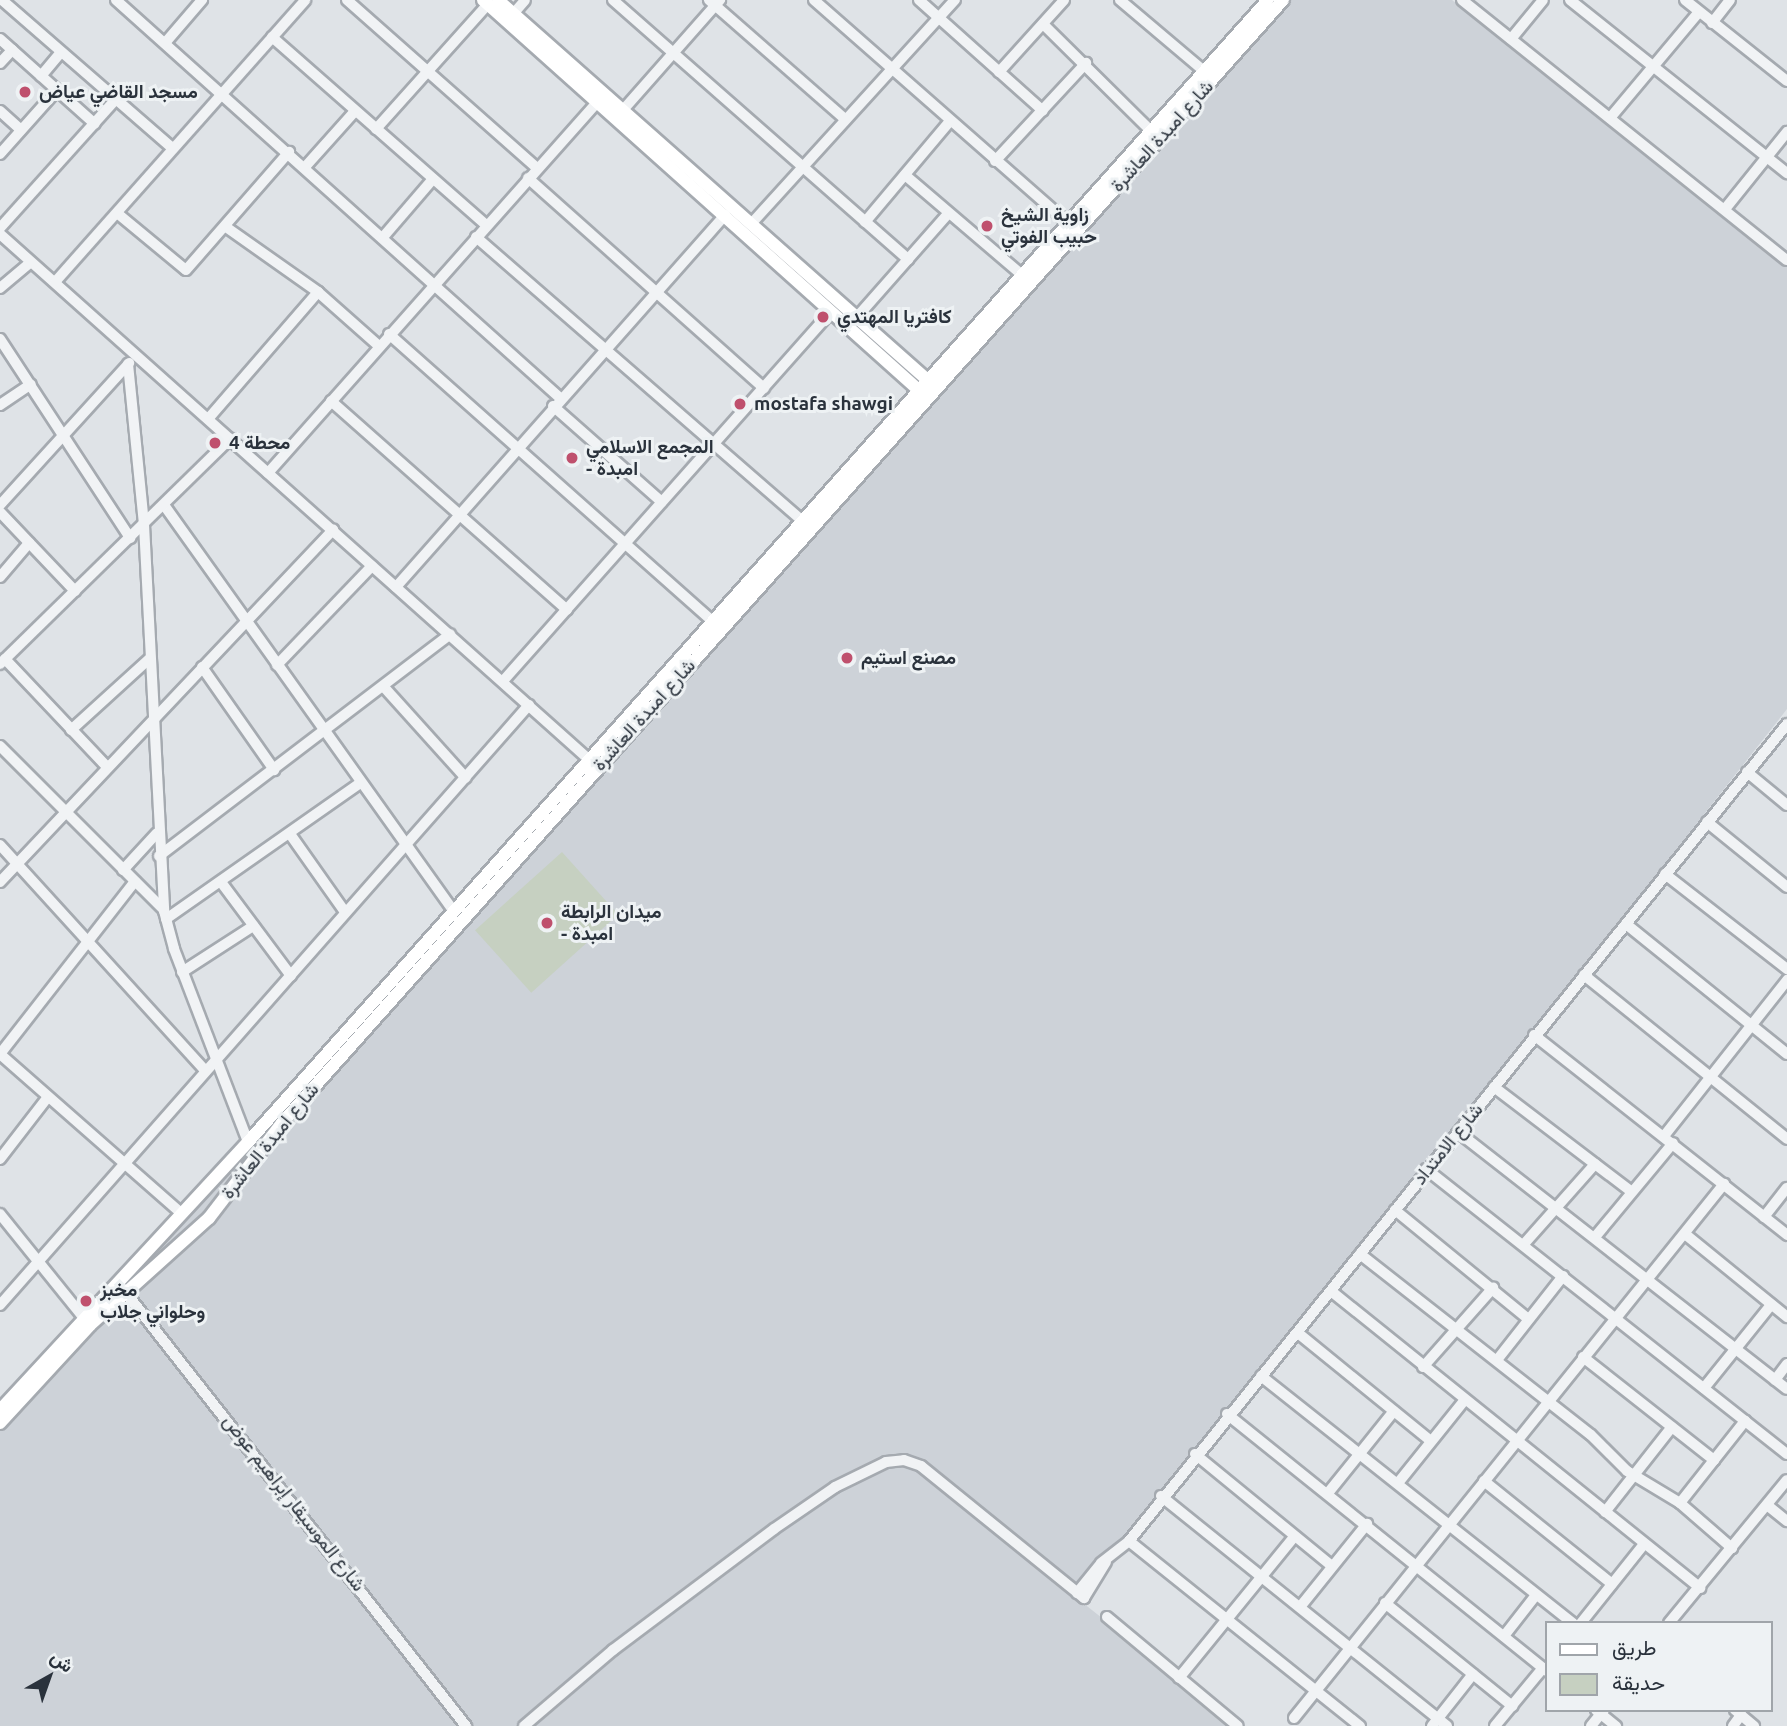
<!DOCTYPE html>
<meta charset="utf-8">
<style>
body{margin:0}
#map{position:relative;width:1787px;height:1726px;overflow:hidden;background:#dfe3e7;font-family:Ubuntu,Vazirmatn,sans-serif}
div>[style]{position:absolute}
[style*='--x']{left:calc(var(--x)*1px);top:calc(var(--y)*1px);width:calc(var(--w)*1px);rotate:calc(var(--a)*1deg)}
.built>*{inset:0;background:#cdd2d8}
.green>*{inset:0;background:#c6d0c1;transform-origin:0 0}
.roads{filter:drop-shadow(2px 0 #a5aab0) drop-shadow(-2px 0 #a5aab0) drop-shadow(0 2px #a5aab0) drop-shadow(0 -2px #a5aab0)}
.minor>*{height:10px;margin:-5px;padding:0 5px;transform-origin:5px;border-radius:5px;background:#f1f3f5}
.major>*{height:12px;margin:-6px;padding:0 6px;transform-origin:6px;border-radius:6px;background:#fff}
.dots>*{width:19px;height:19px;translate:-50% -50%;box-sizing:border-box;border:4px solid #eef2f4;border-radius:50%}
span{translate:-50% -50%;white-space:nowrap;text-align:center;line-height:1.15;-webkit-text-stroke:6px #eef2f4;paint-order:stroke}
.poi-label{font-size:19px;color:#2a323c;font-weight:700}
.left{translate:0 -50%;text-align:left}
.street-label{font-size:19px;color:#2a323c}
.legend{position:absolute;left:1545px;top:1621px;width:228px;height:91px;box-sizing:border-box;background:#eef2f4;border:2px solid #a0a5aa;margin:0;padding:9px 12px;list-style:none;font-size:21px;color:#2a323c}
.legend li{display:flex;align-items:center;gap:14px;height:35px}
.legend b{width:35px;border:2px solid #a0a5aa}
.north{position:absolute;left:14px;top:1642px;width:70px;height:70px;-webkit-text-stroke:5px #eef2f4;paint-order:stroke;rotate:40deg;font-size:19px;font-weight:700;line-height:28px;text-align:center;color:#2a323c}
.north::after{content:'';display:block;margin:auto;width:24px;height:32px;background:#2a323c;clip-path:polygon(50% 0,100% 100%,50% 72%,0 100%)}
</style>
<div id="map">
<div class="built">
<div style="clip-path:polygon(1265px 0,1452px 0,1787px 264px,1787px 709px,1083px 1603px,1239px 1726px,0 1726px,0 1425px)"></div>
</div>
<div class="green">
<div style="left:562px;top:852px;width:84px;height:117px;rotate:48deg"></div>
</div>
<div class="roads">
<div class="minor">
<div style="--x:2;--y:0;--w:225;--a:41"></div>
<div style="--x:116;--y:0;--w:596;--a:41.87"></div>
<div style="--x:347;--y:0;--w:254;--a:41.5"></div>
<div style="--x:613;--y:0;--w:393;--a:41.3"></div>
<div style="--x:709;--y:0;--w:181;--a:41.2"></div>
<div style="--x:814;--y:0;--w:338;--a:41.3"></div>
<div style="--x:919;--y:0;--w:166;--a:41.8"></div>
<div style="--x:1120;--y:0;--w:110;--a:40.2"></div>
<div style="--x:1462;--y:0;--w:416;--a:38.7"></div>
<div style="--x:1570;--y:0;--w:278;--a:38.6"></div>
<div style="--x:1685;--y:0;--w:130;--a:38.5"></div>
<div style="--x:513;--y:14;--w:18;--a:-49"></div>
<div style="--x:1712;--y:23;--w:29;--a:-52"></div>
<div style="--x:1043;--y:24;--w:151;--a:44.7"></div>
<div style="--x:272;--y:37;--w:285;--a:41.3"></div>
<div style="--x:0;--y:39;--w:127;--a:41.8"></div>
<div style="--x:1511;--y:39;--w:50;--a:-50.6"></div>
<div style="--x:165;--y:43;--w:57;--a:-49.3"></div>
<div style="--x:0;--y:63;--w:18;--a:-47"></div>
<div style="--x:999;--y:72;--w:97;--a:-47.9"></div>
<div style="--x:41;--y:76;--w:31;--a:-50"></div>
<div style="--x:623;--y:110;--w:147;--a:-48.6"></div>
<div style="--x:0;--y:111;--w:28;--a:42"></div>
<div style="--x:1610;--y:118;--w:138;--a:-50"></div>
<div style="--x:376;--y:129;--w:168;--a:-48.1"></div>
<div style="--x:0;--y:154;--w:86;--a:-48.3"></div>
<div style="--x:995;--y:161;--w:134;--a:-47.1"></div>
<div style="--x:305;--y:167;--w:75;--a:-48.2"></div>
<div style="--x:905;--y:175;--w:154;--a:40.5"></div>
<div style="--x:528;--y:178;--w:316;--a:41.7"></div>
<div style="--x:1725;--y:209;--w:99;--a:-51.2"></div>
<div style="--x:117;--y:213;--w:89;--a:39.6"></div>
<div style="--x:186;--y:270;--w:157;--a:-48.9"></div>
<div style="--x:865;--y:222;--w:132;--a:-49.9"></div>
<div style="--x:751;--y:224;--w:303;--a:-47.7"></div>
<div style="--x:226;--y:227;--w:113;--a:35.2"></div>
<div style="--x:318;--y:292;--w:81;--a:41.5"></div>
<div style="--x:0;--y:228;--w:173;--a:-48"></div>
<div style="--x:0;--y:234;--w:796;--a:41.74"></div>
<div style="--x:384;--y:236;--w:75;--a:-49.3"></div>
<div style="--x:476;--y:237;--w:432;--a:41"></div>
<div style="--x:55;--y:282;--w:377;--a:-48.4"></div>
<div style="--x:0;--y:288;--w:40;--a:-40"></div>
<div style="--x:857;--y:317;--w:136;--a:-48.6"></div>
<div style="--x:389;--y:334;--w:432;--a:41.6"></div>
<div style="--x:0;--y:339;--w:238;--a:56.8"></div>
<div style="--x:128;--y:364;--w:162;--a:84.3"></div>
<div style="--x:144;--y:525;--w:387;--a:87"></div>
<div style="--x:164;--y:911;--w:39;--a:75"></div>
<div style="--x:174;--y:949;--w:207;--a:69"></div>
<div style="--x:331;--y:401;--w:315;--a:41.5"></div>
<div style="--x:0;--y:405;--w:37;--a:-34"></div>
<div style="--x:553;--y:406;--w:145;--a:41.4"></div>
<div style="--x:208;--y:419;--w:168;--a:-49.1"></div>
<div style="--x:268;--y:473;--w:500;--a:-48.4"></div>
<div style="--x:0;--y:505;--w:192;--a:-47.7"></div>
<div style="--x:164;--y:505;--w:500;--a:54.5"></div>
<div style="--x:0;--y:512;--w:109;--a:46.5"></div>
<div style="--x:0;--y:577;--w:45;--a:-49.5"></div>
<div style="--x:396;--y:587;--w:497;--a:-48.5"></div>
<div style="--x:5;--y:659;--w:149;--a:46.6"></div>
<div style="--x:0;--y:664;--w:322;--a:-44.4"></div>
<div style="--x:277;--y:665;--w:137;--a:-46.2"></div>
<div style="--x:202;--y:667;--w:126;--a:55"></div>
<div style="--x:503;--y:681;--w:494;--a:-48.4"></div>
<div style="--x:384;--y:687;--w:122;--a:48"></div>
<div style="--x:71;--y:730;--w:105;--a:-42.3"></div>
<div style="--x:0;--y:746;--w:232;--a:45"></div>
<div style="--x:1747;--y:772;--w:52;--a:39.5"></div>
<div style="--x:1707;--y:822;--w:103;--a:39.1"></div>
<div style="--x:290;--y:834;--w:95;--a:54.8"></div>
<div style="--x:0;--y:845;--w:303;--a:47.7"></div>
<div style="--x:159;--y:856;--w:366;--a:-37.3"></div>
<div style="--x:123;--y:870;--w:50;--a:-47.4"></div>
<div style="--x:1665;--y:874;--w:155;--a:37.9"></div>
<div style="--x:0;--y:882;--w:485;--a:-46.6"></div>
<div style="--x:221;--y:882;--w:117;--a:53.3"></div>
<div style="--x:166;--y:919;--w:236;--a:-35"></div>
<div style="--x:1626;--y:924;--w:207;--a:38.9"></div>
<div style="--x:182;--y:972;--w:85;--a:-32.9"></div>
<div style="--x:1584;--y:975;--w:261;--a:38.9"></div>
<div style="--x:1534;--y:1035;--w:323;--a:38.3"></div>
<div style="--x:0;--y:1054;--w:241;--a:41.3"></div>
<div style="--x:0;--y:1054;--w:219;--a:-52"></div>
<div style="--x:1494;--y:1087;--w:173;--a:37.3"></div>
<div style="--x:1458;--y:1132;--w:417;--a:38"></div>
<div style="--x:1664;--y:1136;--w:199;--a:-51.7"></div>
<div style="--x:0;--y:1159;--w:78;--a:-52.3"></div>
<div style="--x:1426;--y:1169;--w:460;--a:38.3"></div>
<div style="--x:1395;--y:1210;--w:172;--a:39.3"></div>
<div style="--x:0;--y:1214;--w:139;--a:51.1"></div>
<div style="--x:1764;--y:1217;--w:37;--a:-52"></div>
<div style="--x:1685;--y:1234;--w:132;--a:39.1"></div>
<div style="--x:1595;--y:1237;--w:122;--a:-50.3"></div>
<div style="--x:1524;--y:1244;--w:107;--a:-48.4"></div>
<div style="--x:1360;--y:1254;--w:293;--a:38.1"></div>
<div style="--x:1591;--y:1435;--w:51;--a:45"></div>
<div style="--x:1627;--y:1471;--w:62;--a:31.1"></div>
<div style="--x:1680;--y:1503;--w:69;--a:40.9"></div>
<div style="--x:123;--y:1289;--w:556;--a:51.87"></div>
<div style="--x:1331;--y:1291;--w:474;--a:38.8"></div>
<div style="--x:0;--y:1305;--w:800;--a:-48.6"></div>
<div style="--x:1298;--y:1333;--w:171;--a:39.1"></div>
<div style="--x:1583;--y:1357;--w:167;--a:38.2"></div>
<div style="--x:1497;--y:1360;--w:107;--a:-51.8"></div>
<div style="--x:1423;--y:1367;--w:106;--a:-48.5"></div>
<div style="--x:1261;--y:1376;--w:398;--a:38.4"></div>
<div style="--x:1775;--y:1380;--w:20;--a:-53"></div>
<div style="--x:1704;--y:1388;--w:107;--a:-51.1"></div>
<div style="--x:1227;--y:1414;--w:410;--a:38.8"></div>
<div style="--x:1195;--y:1454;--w:177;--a:39.3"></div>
<div style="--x:1484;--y:1481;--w:164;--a:38.8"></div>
<div style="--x:1398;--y:1483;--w:105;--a:-51.2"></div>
<div style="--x:1328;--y:1493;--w:105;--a:-51.2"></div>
<div style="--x:1161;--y:1496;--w:367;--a:38.8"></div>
<div style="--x:1680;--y:1503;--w:105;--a:-51.6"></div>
<div style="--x:1767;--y:1505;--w:26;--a:39"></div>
<div style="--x:1605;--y:1512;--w:108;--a:-51.8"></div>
<div style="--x:1129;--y:1541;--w:296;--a:38.7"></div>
<div style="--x:1077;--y:1593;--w:38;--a:-51"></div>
<div style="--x:1101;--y:1563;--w:36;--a:-38"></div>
<div style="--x:1129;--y:1541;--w:1049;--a:-51.15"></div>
<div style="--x:1385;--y:1603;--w:164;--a:39"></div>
<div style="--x:1300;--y:1607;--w:107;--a:-51.1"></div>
<div style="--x:1107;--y:1617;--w:170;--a:39.8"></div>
<div style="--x:1581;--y:1623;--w:101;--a:-51.4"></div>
<div style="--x:1669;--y:1623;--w:185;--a:-50.5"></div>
<div style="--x:1504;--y:1636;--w:52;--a:-52"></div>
<div style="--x:1179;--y:1678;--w:183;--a:-50.8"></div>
<div style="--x:1596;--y:1710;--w:26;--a:39"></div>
<div style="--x:1735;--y:1710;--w:25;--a:40"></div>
<div style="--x:1294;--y:1718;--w:686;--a:-51.16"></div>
<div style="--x:524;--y:1726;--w:117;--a:-40.5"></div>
<div style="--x:613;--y:1650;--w:201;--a:-36.9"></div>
<div style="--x:774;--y:1529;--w:74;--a:-34.5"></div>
<div style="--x:835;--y:1487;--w:57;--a:-26.1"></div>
<div style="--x:886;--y:1462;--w:18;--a:-6"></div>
<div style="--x:904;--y:1460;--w:18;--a:19"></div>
<div style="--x:921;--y:1466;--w:210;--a:39"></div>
<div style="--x:1084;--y:1598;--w:42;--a:-58.6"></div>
<div style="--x:1432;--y:1726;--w:66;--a:-51.7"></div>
<div style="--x:1495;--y:1726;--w:75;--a:-50.4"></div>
<div style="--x:1591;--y:1726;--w:21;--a:-51"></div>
<div style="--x:1733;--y:1726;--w:14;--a:-54"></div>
</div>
<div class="major">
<div style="--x:483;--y:0;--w:591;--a:41.84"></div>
<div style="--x:498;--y:0;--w:581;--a:41.51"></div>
<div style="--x:0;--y:1410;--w:365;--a:-47.2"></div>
<div style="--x:248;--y:1142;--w:1531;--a:-48.23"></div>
<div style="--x:0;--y:1423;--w:133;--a:-47.4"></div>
<div style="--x:90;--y:1325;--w:160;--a:-42"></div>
<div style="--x:209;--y:1218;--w:120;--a:-52.5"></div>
<div style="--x:282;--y:1123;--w:1504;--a:-48.29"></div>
</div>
</div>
<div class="dots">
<div style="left:25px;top:92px;background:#bf506d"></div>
<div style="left:987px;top:226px;background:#bf506d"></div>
<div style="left:823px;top:317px;background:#bf506d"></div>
<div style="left:740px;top:404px;background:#bf506d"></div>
<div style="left:215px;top:443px;background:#bf506d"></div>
<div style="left:572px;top:458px;background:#bf506d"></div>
<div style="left:847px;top:658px;background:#bf506d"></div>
<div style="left:547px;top:923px;background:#bf506d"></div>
<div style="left:86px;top:1301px;background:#bf506d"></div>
</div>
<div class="poi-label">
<span class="left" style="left:39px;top:92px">مسجد القاضي عياض</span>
<span class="left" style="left:1001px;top:226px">زاوية الشيخ<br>حبيب الفوتي</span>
<span class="left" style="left:837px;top:317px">كافتريا المهتدي</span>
<span class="left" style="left:754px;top:404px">mostafa shawgi</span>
<span class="left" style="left:229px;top:443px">محطة 4</span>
<span class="left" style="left:586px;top:458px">المجمع الاسلامي<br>- امبدة</span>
<span class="left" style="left:861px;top:658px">مصنع استيم</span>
<span class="left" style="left:561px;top:923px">ميدان الرابطة<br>- امبدة</span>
<span class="left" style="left:100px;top:1301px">مخبز<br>وحلواني جلاب</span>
</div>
<div class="street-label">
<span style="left:1162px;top:136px;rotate:-48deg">شارع امبدة العاشرة</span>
<span style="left:644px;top:715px;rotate:-48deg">شارع امبدة العاشرة</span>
<span style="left:270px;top:1141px;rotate:-51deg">شارع امبدة العاشرة</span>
<span style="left:1448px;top:1144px;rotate:-51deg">شارع الامتداد</span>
<span style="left:294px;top:1503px;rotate:52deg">شارع الموسيقار إبراهيم عوض</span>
</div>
<ul class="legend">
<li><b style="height:9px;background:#fff"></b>طريق</li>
<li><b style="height:19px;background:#c6d0c1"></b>حديقة</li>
</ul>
<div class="north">ش</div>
</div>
